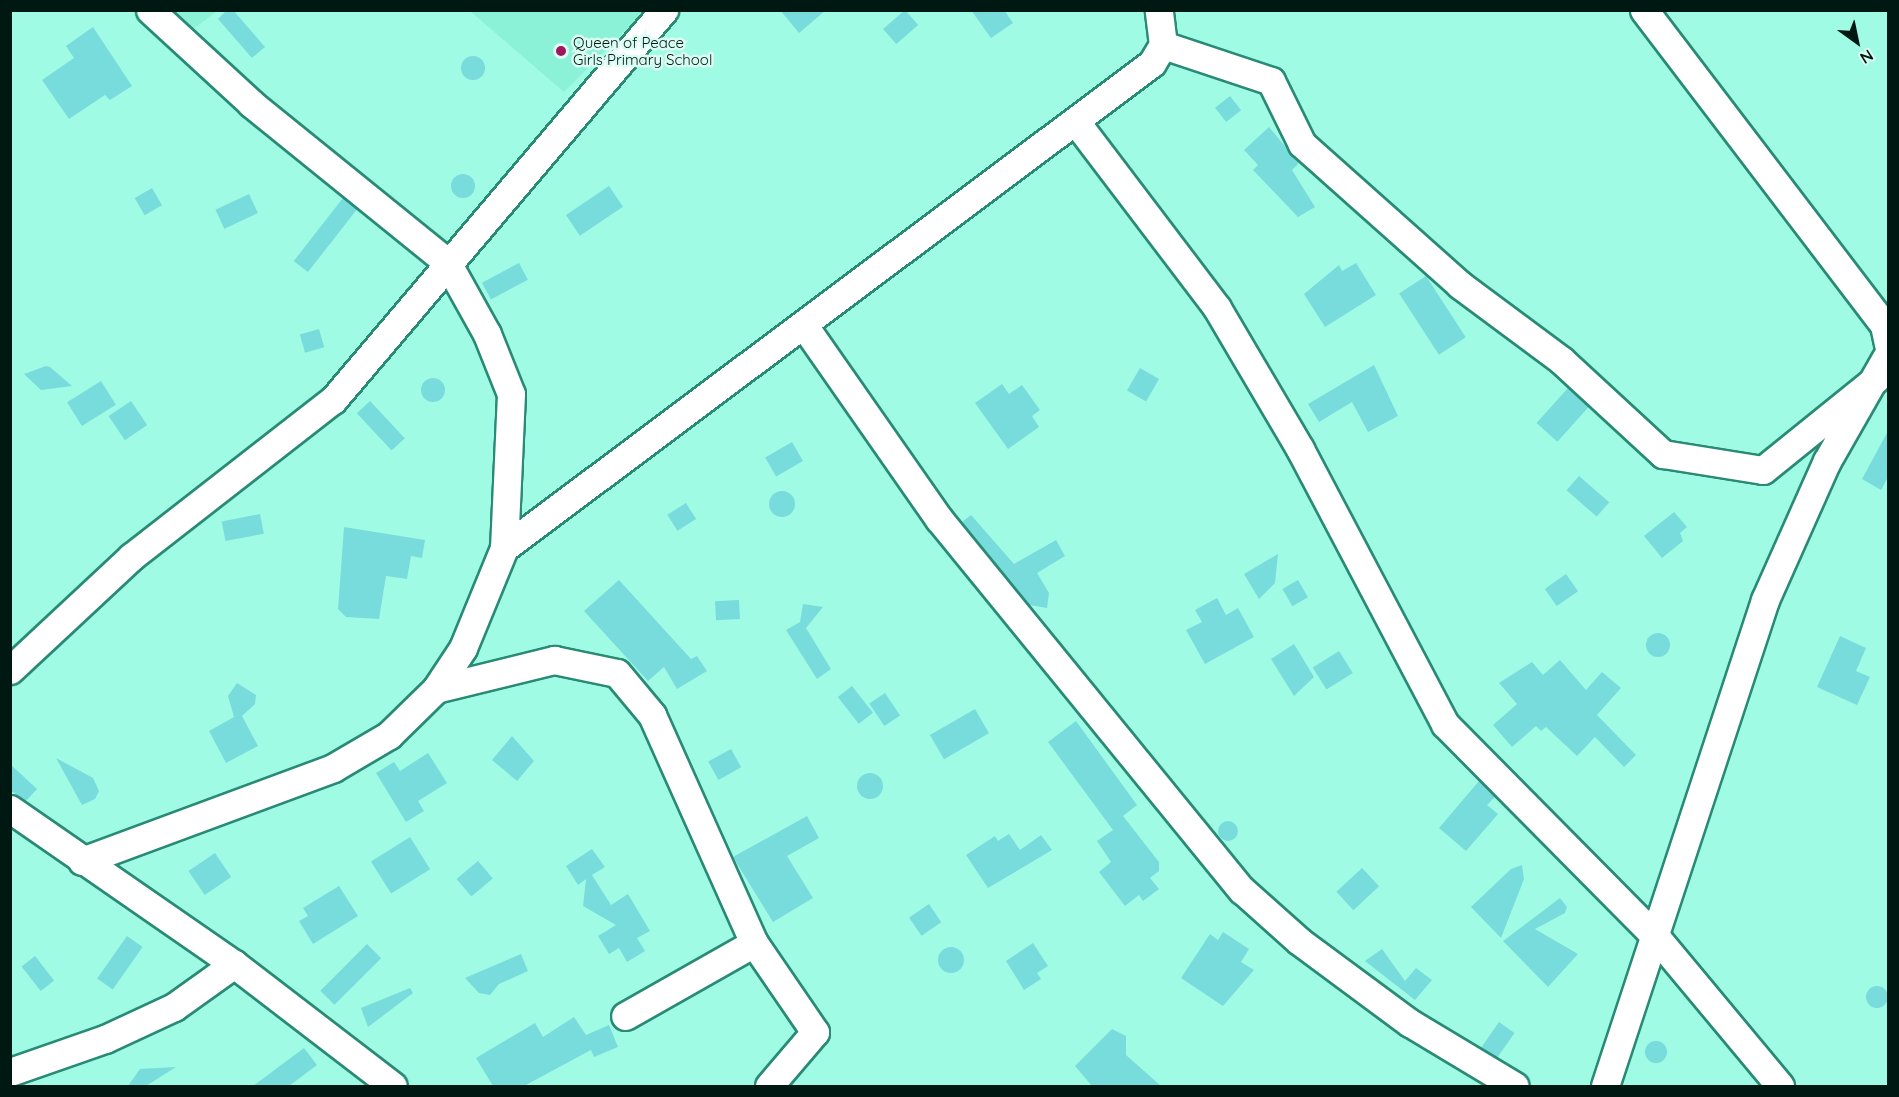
<!DOCTYPE html>
<style>
body{margin:0}
#map{position:relative;width:1899px;height:1097px;overflow:hidden;background:#a0fbe4;font-family:Quicksand,sans-serif}
div>[style]{position:absolute}
[style*='--x']{left:calc(var(--x)*1px);top:calc(var(--y)*1px);width:calc(var(--w)*1px);rotate:calc(var(--a)*1deg)}
.built>*{inset:0;background:#8bf1d7}
.building>*{inset:0;background:#78dcdc;transform-origin:0 0}
.round{border-radius:50%}
.roads{filter:drop-shadow(2px 0 #298a76) drop-shadow(-2px 0 #298a76) drop-shadow(0 2px #298a76) drop-shadow(0 -2px #298a76)}
.minor>*{height:27px;margin:-13.5px;padding:0 13.5px;transform-origin:13.5px;border-radius:13.5px;background:#fff}
.dots>*{width:16px;height:16px;translate:-50% -50%;box-sizing:border-box;border:3px solid #dafcf2;border-radius:50%}
span{translate:-50% -50%;white-space:nowrap;text-align:center;line-height:1.15;-webkit-text-stroke:5px #dafcf2;paint-order:stroke}
.poi-label{font-size:15px;color:#001812}
.left{translate:0 -50%;text-align:left}
.frame{position:absolute;inset:0;border:12px solid #001812;pointer-events:none}
.north{position:absolute;left:1827px;top:12px;width:60px;height:60px;-webkit-text-stroke:4px #dafcf2;paint-order:stroke;rotate:147deg;font-size:16px;font-weight:700;line-height:24px;text-align:center;color:#001812}
.north::after{content:'';display:block;margin:auto;width:21px;height:27px;background:#001812;clip-path:polygon(50% 0,100% 100%,50% 72%,0 100%)}
</style>
<div id="map">
<div class="built">
<div style="clip-path:polygon(163px 11px,217px 11px,188px 33px)"></div>
<div style="clip-path:polygon(470px 11px,645px 11px,564px 92px)"></div>
</div>
<div class="building">
<div style="clip-path:polygon(227px 10px,233px 10px,265px 47px,252px 58px,218px 19px)"></div>
<div style="clip-path:polygon(780px 10px,826px 10px,799px 33px)"></div>
<div style="left:905px;top:10px;width:20px;height:29px;rotate:49deg"></div>
<div style="clip-path:polygon(971px 10px,1004px 10px,1013px 23px,991px 38px)"></div>
<div style="clip-path:polygon(93px 27px,132px 86px,110px 100px,105px 95px,69px 119px,42px 80px,74px 58px,66px 46px)"></div>
<div class="round" style="left:461px;top:56px;width:24px;height:24px"></div>
<div style="left:1230px;top:96px;width:18px;height:19px;rotate:52deg"></div>
<div style="clip-path:polygon(1269px 127px,1299px 163px,1292px 170px,1315px 207px,1298px 217px,1253px 170px,1258px 165px,1244px 150px)"></div>
<div class="round" style="left:451px;top:174px;width:24px;height:24px"></div>
<div style="left:609px;top:186px;width:25px;height:52px;rotate:56deg"></div>
<div style="left:152px;top:188px;width:20px;height:20px;rotate:60deg"></div>
<div style="left:249px;top:194px;width:21px;height:37px;rotate:65deg"></div>
<div style="left:343px;top:198px;width:18px;height:80px;rotate:38deg"></div>
<div style="left:519px;top:263px;width:19px;height:42px;rotate:62deg"></div>
<div style="clip-path:polygon(1356px 263px,1376px 295px,1325px 327px,1304px 294px,1339px 265px,1342px 271px)"></div>
<div style="left:1426px;top:276px;width:73px;height:32px;rotate:57deg"></div>
<div style="left:319px;top:329px;width:19px;height:20px;rotate:74deg"></div>
<div style="clip-path:polygon(1374px 365px,1398px 416px,1368px 432px,1352px 402px,1319px 422px,1308px 404px)"></div>
<div style="clip-path:polygon(46px 366px,50px 367px,72px 386px,41px 390px,24px 374px)"></div>
<div style="left:1140px;top:368px;width:22px;height:26px;rotate:30deg"></div>
<div class="round" style="left:421px;top:378px;width:24px;height:24px"></div>
<div style="left:101px;top:381px;width:28px;height:40px;rotate:58deg"></div>
<div style="clip-path:polygon(1002px 384px,1009px 394px,1022px 385px,1040px 410px,1032px 416px,1039px 427px,1008px 449px,975px 403px)"></div>
<div style="left:1568px;top:388px;width:28px;height:47px;rotate:42deg"></div>
<div style="left:131px;top:401px;width:29px;height:27px;rotate:56deg"></div>
<div style="left:370px;top:401px;width:51px;height:18px;rotate:47deg"></div>
<div style="clip-path:polygon(1888px 431px,1888px 477px,1881px 490px,1862px 479px)"></div>
<div style="left:792px;top:442px;width:22px;height:31px;rotate:60deg"></div>
<div style="left:1579px;top:476px;width:40px;height:19px;rotate:41deg"></div>
<div class="round" style="left:769px;top:491px;width:26px;height:26px"></div>
<div style="left:686px;top:503px;width:19px;height:22px;rotate:58deg"></div>
<div style="clip-path:polygon(1674px 512px,1687px 527px,1680px 533px,1683px 541px,1662px 558px,1644px 536px)"></div>
<div style="left:260px;top:514px;width:20px;height:39px;rotate:79deg"></div>
<div style="clip-path:polygon(971px 515px,1014px 564px,1056px 540px,1065px 556px,1037px 573px,1049px 593px,1047px 608px,1029px 605px,962px 522px)"></div>
<div style="clip-path:polygon(344px 527px,425px 540px,422px 558px,411px 556px,407px 579px,386px 576px,379px 619px,346px 617px,338px 609px)"></div>
<div style="clip-path:polygon(1278px 554px,1275px 583px,1259px 599px,1244px 574px)"></div>
<div style="left:1566px;top:574px;width:21px;height:26px;rotate:55deg"></div>
<div style="clip-path:polygon(619px 580px,691px 659px,697px 656px,707px 671px,677px 689px,664px 667px,648px 681px,584px 611px)"></div>
<div style="left:1298px;top:580px;width:20px;height:18px;rotate:60deg"></div>
<div style="clip-path:polygon(1217px 598px,1226px 615px,1238px 608px,1254px 637px,1205px 664px,1186px 630px,1202px 622px,1195px 610px)"></div>
<div style="left:739px;top:600px;width:19px;height:24px;rotate:87deg"></div>
<div style="clip-path:polygon(803px 604px,823px 607px,806px 628px,831px 669px,817px 679px,786px 630px,800px 622px)"></div>
<div class="round" style="left:1646px;top:633px;width:24px;height:24px"></div>
<div style="clip-path:polygon(1840px 636px,1866px 648px,1856px 671px,1870px 677px,1857px 705px,1817px 687px)"></div>
<div style="clip-path:polygon(1294px 644px,1314px 677px,1294px 696px,1271px 659px)"></div>
<div style="left:1339px;top:651px;width:26px;height:31px;rotate:58deg"></div>
<div style="clip-path:polygon(1560px 660px,1586px 690px,1602px 672px,1621px 688px,1597px 715px,1636px 755px,1624px 767px,1595px 737px,1577px 756px,1546px 727px,1541px 731px,1536px 726px,1512px 747px,1493px 725px,1517px 704px,1499px 683px,1532px 662px,1543px 675px)"></div>
<div style="clip-path:polygon(237px 683px,256px 695px,255px 704px,242px 716px,258px 746px,226px 763px,209px 731px,234px 717px,228px 696px)"></div>
<div style="left:852px;top:686px;width:34px;height:18px;rotate:52deg"></div>
<div style="left:885px;top:693px;width:27px;height:19px;rotate:56deg"></div>
<div style="left:975px;top:709px;width:28px;height:52px;rotate:60deg"></div>
<div style="clip-path:polygon(1076px 721px,1137px 805px,1123px 816px,1159px 862px,1159px 871px,1150px 878px,1159px 889px,1143px 901px,1139px 895px,1125px 906px,1099px 872px,1111px 862px,1097px 841px,1113px 830px,1048px 742px)"></div>
<div style="clip-path:polygon(512px 736px,534px 761px,517px 781px,492px 760px)"></div>
<div style="left:731px;top:749px;width:21px;height:26px;rotate:61deg"></div>
<div style="clip-path:polygon(428px 753px,447px 783px,418px 801px,424px 811px,406px 822px,376px 773px,394px 762px,400px 771px)"></div>
<div style="clip-path:polygon(56px 758px,93px 778px,99px 791px,95px 799px,82px 805px)"></div>
<div style="clip-path:polygon(10px 764px,37px 789px,26px 801px,10px 790px)"></div>
<div class="round" style="left:857px;top:773px;width:26px;height:26px"></div>
<div style="clip-path:polygon(1479px 781px,1495px 797px,1487px 805px,1498px 814px,1466px 851px,1439px 828px)"></div>
<div style="clip-path:polygon(807px 816px,819px 838px,787px 856px,813px 898px,773px 922px,733px 857px)"></div>
<div class="round" style="left:1218px;top:821px;width:20px;height:20px"></div>
<div style="clip-path:polygon(1009px 834px,1020px 850px,1041px 835px,1052px 850px,988px 888px,966px 855px,995px 836px,998px 841px)"></div>
<div style="left:410px;top:837px;width:38px;height:46px;rotate:58deg"></div>
<div style="clip-path:polygon(592px 849px,605px 867px,592px 875px,611px 905px,628px 894px,650px 931px,637px 938px,645px 951px,627px 962px,619px 948px,609px 954px,598px 936px,616px 925px,583px 906px,586px 879px,578px 885px,566px 866px)"></div>
<div style="left:215px;top:853px;width:29px;height:32px;rotate:56deg"></div>
<div style="left:478px;top:861px;width:23px;height:28px;rotate:50deg"></div>
<div style="clip-path:polygon(1522px 865px,1524px 879px,1501px 938px,1471px 907px,1511px 869px)"></div>
<div style="left:1362px;top:868px;width:25px;height:35px;rotate:47deg"></div>
<div style="clip-path:polygon(339px 886px,358px 916px,313px 944px,299px 921px,308px 916px,303px 908px)"></div>
<div style="clip-path:polygon(1560px 898px,1567px 907px,1565px 913px,1535px 929px,1578px 954px,1548px 987px,1503px 941px)"></div>
<div style="left:929px;top:904px;width:22px;height:24px;rotate:56deg"></div>
<div style="clip-path:polygon(1223px 932px,1249px 949px,1241px 962px,1254px 970px,1223px 1006px,1181px 978px,1210px 934px,1218px 940px)"></div>
<div style="left:127px;top:936px;width:19px;height:52px;rotate:35deg"></div>
<div style="clip-path:polygon(1033px 943px,1048px 966px,1037px 973px,1041px 979px,1024px 990px,1006px 961px)"></div>
<div style="left:367px;top:944px;width:20px;height:66px;rotate:45deg"></div>
<div class="round" style="left:938px;top:947px;width:26px;height:26px"></div>
<div style="clip-path:polygon(1382px 949px,1405px 981px,1416px 968px,1432px 980px,1415px 1000px,1365px 961px)"></div>
<div style="clip-path:polygon(521px 954px,528px 971px,499px 984px,490px 995px,479px 993px,465px 978px)"></div>
<div style="left:35px;top:956px;width:31px;height:17px;rotate:52deg"></div>
<div class="round" style="left:1866px;top:986px;width:22px;height:22px"></div>
<div style="clip-path:polygon(410px 988px,413px 993px,368px 1027px,361px 1008px)"></div>
<div style="clip-path:polygon(574px 1017px,586px 1035px,609px 1025px,618px 1047px,594px 1057px,591px 1050px,524px 1086px,493px 1086px,476px 1058px,535px 1023px,543px 1037px)"></div>
<div style="left:1499px;top:1022px;width:19px;height:31px;rotate:35deg"></div>
<div style="clip-path:polygon(1112px 1029px,1126px 1036px,1126px 1055px,1161px 1086px,1092px 1086px,1075px 1066px)"></div>
<div class="round" style="left:1645px;top:1041px;width:22px;height:22px"></div>
<div style="clip-path:polygon(304px 1048px,317px 1065px,289px 1086px,253px 1086px)"></div>
<div style="clip-path:polygon(176px 1067px,146px 1086px,128px 1086px,140px 1069px)"></div>
</div>
<div class="roads">
<div class="minor">
<div style="--x:1644;--y:10;--w:396;--a:52.7"></div>
<div style="--x:1884;--y:325;--w:19;--a:78"></div>
<div style="--x:1163;--y:45;--w:114;--a:18.4"></div>
<div style="--x:1271;--y:81;--w:70;--a:63.8"></div>
<div style="--x:1302;--y:144;--w:212;--a:41.7"></div>
<div style="--x:1460;--y:285;--w:126;--a:36.6"></div>
<div style="--x:1561;--y:360;--w:139;--a:42.7"></div>
<div style="--x:1663;--y:454;--w:101;--a:9.1"></div>
<div style="--x:1763;--y:470;--w:146;--a:-38.9"></div>
<div style="--x:1076;--y:122;--w:233;--a:52.8"></div>
<div style="--x:1217;--y:308;--w:164;--a:59.5"></div>
<div style="--x:1300;--y:449;--w:311;--a:62.2"></div>
<div style="--x:1445;--y:724;--w:300;--a:45.3"></div>
<div style="--x:1656;--y:937;--w:194;--a:50.2"></div>
<div style="--x:805;--y:327;--w:234;--a:55.1"></div>
<div style="--x:939;--y:519;--w:479;--a:50.8"></div>
<div style="--x:1242;--y:890;--w:76;--a:41.8"></div>
<div style="--x:1299;--y:941;--w:138;--a:36.5"></div>
<div style="--x:1410;--y:1023;--w:122;--a:31"></div>
<div style="--x:504;--y:548;--w:809;--a:-36.81"></div>
<div style="--x:1152;--y:63;--w:21;--a:-59"></div>
<div style="--x:1163;--y:45;--w:35;--a:-97"></div>
<div style="--x:10;--y:670;--w:166;--a:-43"></div>
<div style="--x:131;--y:557;--w:256;--a:-37.9"></div>
<div style="--x:333;--y:400;--w:512;--a:-49.68"></div>
<div style="--x:436;--y:689;--w:122;--a:-13.8"></div>
<div style="--x:554;--y:660;--w:64;--a:11.7"></div>
<div style="--x:617;--y:673;--w:55;--a:50.2"></div>
<div style="--x:652;--y:715;--w:250;--a:65.9"></div>
<div style="--x:754;--y:943;--w:148;--a:150.5"></div>
<div style="--x:10;--y:809;--w:272;--a:34.7"></div>
<div style="--x:234;--y:964;--w:200;--a:37.5"></div>
<div style="--x:82;--y:861;--w:268;--a:-20.3"></div>
<div style="--x:333;--y:768;--w:65;--a:-30.5"></div>
<div style="--x:389;--y:735;--w:66;--a:-44.4"></div>
<div style="--x:436;--y:689;--w:49;--a:-56.6"></div>
<div style="--x:463;--y:648;--w:108;--a:-67.7"></div>
<div style="--x:504;--y:548;--w:154;--a:-87.4"></div>
<div style="--x:511;--y:394;--w:65;--a:-111.8"></div>
<div style="--x:487;--y:334;--w:82;--a:-119.1"></div>
<div style="--x:447;--y:262;--w:252;--a:-141"></div>
<div style="--x:251;--y:103;--w:137;--a:-137.4"></div>
<div style="--x:754;--y:943;--w:108;--a:55.6"></div>
<div style="--x:815;--y:1032;--w:71;--a:130.4"></div>
<div style="--x:10;--y:1072;--w:101;--a:-19.2"></div>
<div style="--x:105;--y:1039;--w:76;--a:-24.9"></div>
<div style="--x:174;--y:1007;--w:74;--a:-35.6"></div>
<div style="--x:1605;--y:1086;--w:512;--a:-71.78"></div>
<div style="--x:1765;--y:600;--w:152;--a:-66"></div>
<div style="--x:1827;--y:461;--w:123;--a:-60.3"></div>
</div>
</div>
<div class="dots">
<div style="left:561px;top:51px;background:#a2165f"></div>
</div>
<div class="poi-label">
<span class="left" style="left:573px;top:51px">Queen of Peace<br>Girls Primary School</span>
</div>
<div class="frame"></div>
<div class="north">N</div>
</div>
